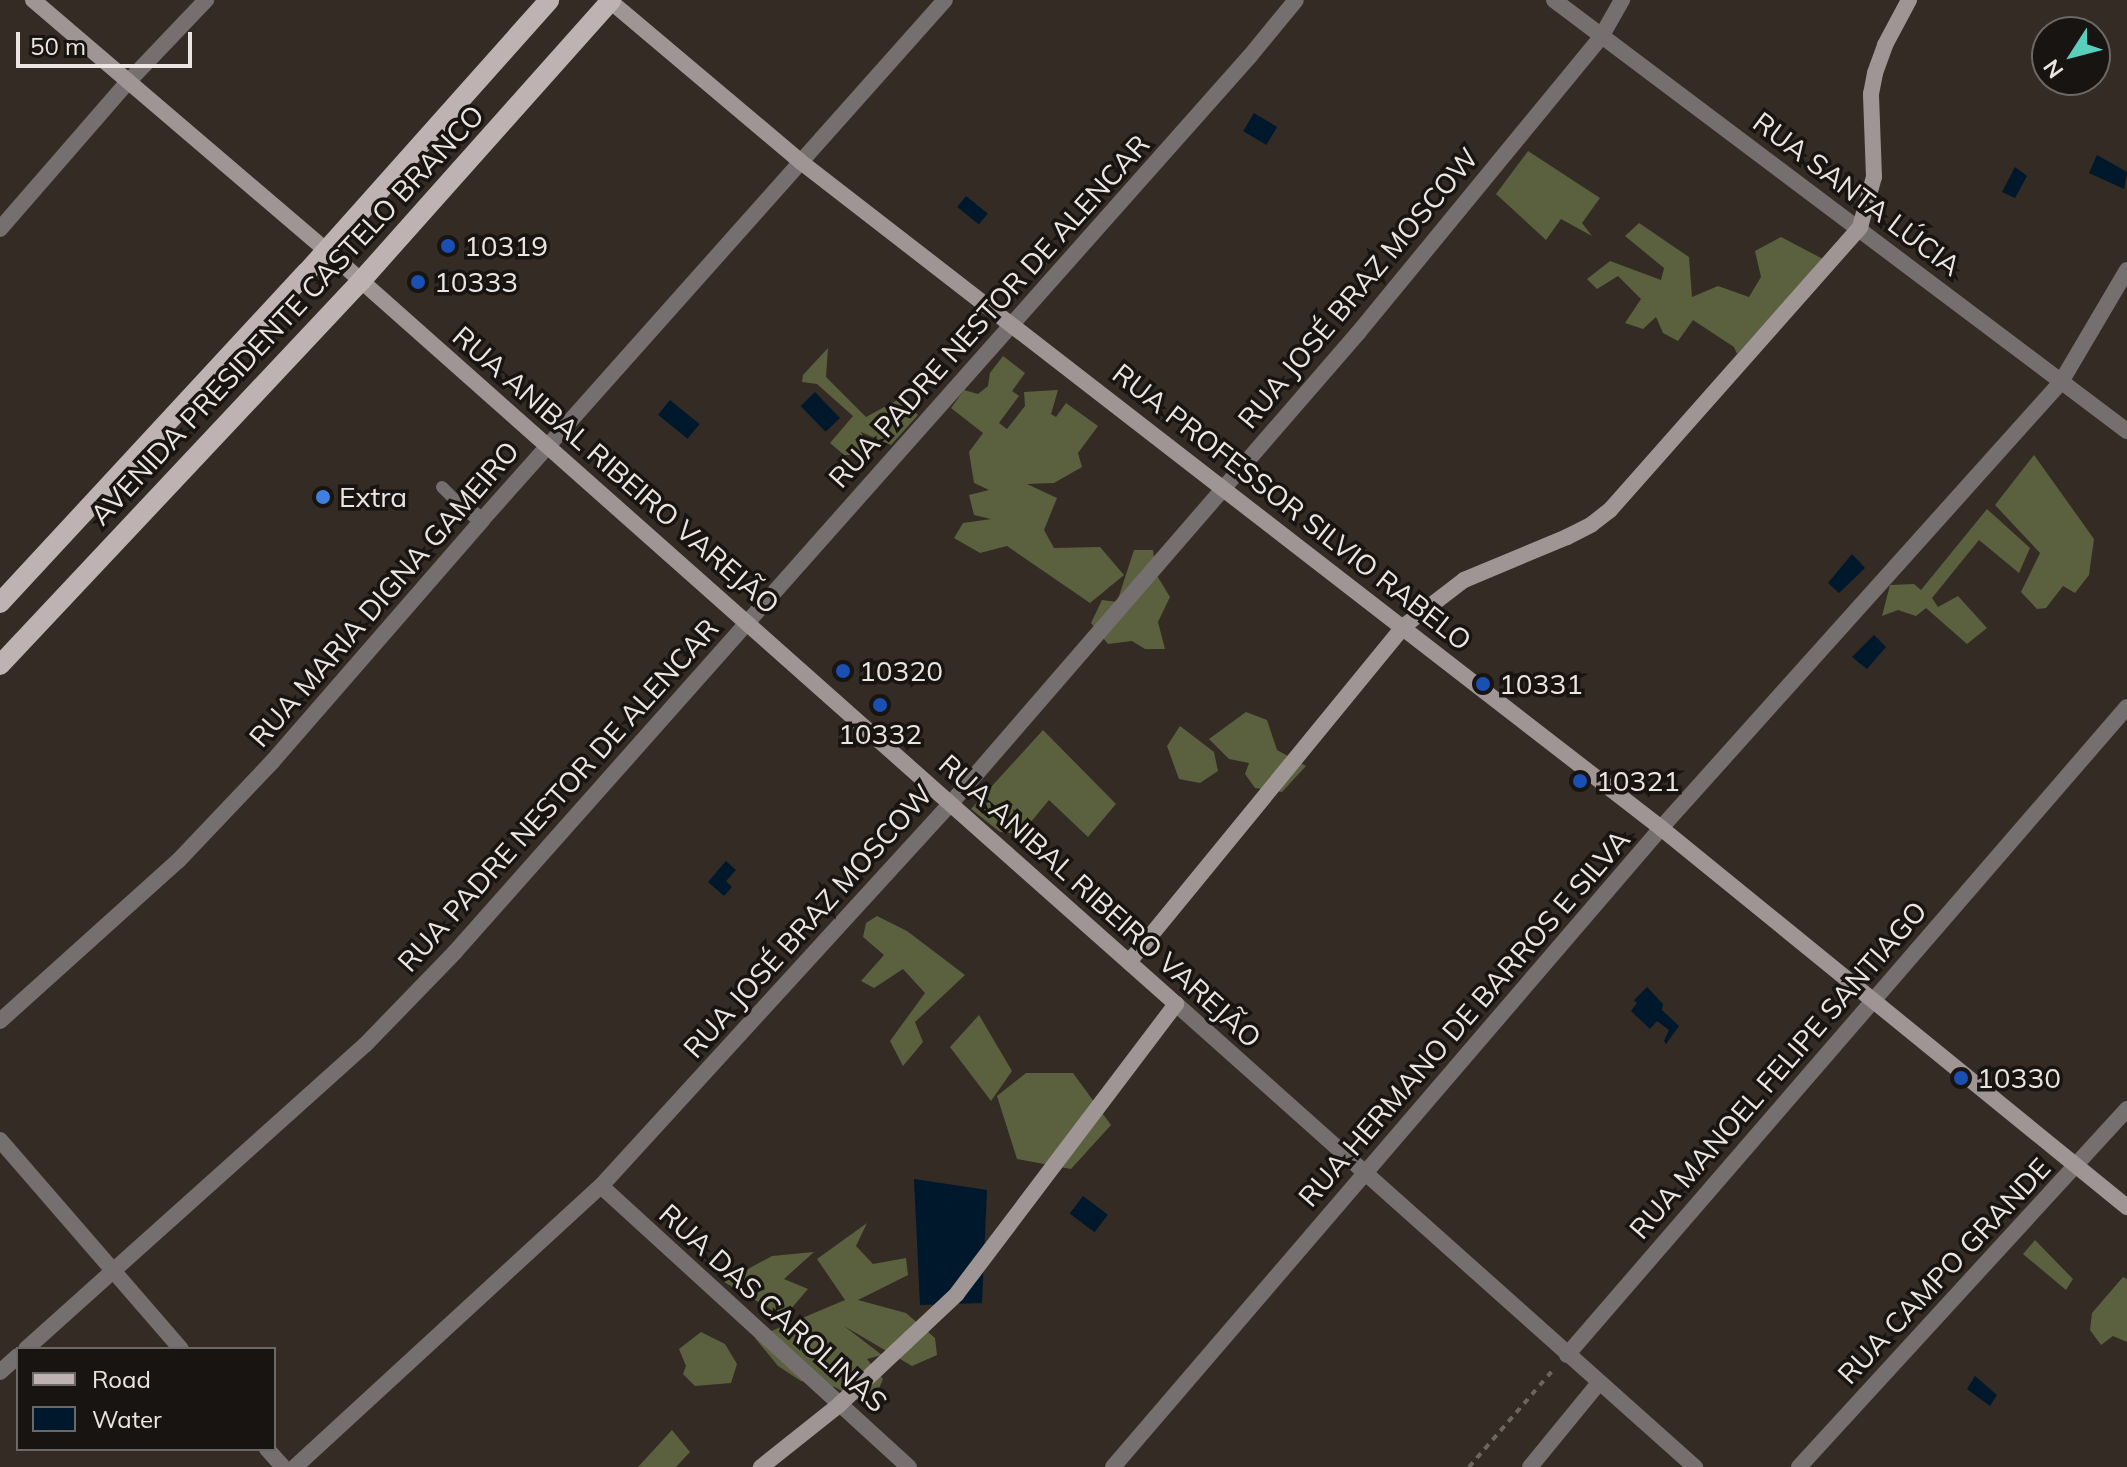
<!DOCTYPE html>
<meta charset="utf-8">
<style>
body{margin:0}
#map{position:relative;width:2127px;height:1467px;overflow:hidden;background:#332b24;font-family:Mulish,sans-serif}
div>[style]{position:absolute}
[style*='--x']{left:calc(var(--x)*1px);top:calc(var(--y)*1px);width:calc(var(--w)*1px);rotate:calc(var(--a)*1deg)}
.forest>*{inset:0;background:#5b613e}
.water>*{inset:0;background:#00182c;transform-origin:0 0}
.path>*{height:4px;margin-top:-2px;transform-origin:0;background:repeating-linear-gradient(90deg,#6d6660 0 6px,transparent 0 12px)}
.lane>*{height:12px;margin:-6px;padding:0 6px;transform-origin:6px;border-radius:6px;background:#766f6f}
.street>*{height:16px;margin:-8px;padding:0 8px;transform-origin:8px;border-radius:8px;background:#766f6f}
.secondary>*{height:16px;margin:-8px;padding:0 8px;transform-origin:8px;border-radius:8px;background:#9f9595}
.primary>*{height:20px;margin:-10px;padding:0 10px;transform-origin:10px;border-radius:10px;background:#bfb2b2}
.dots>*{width:22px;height:22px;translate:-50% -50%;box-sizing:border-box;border:4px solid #181411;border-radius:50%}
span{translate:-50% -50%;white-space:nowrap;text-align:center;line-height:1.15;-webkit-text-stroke:7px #181411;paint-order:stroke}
.street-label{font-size:28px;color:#ebe6e2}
.poi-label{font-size:28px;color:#ebe6e2}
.left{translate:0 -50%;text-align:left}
.legend{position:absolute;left:16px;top:1347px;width:260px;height:104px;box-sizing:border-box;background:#181411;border:2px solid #6c6865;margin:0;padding:10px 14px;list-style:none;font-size:24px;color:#ebe6e2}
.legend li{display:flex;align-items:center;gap:16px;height:40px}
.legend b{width:40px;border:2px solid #6c6865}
.north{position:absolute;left:2031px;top:16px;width:80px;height:80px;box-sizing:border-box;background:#181411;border:2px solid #6c6865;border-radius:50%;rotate:234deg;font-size:22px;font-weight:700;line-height:32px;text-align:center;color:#ebe6e2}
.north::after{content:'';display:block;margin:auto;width:28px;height:36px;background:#5acebd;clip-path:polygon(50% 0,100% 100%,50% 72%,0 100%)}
.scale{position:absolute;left:16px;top:32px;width:176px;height:36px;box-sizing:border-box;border:4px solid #ebe6e2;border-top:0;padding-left:10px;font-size:24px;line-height:28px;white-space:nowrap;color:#ebe6e2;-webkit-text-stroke:6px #181411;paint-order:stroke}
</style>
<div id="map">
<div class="forest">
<div style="clip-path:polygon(1528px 151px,1600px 198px,1582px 223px,1592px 236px,1561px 219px,1546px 240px,1496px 194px)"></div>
<div style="clip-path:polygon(1639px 223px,1689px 257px,1692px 297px,1718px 286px,1749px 297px,1761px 277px,1755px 251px,1781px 237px,1823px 259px,1737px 354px,1734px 347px,1693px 320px,1678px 341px,1663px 333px,1656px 317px,1643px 329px,1625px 323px,1641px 299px,1618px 276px,1597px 289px,1587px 279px,1610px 261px,1661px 280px,1664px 268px,1625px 236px)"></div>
<div style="clip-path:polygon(828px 348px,826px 377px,866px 417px,901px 398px,918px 415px,891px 445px,861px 432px,871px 455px,844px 455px,830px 443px,853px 416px,817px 384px,802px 382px,803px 375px)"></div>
<div style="clip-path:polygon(1003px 356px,1025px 373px,1012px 391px,1019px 396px,999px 423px,1007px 429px,1025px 406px,1024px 392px,1058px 390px,1051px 414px,1056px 417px,1066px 403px,1098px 426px,1078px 453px,1082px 467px,1054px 483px,1027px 484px,1057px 498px,1044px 530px,1054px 548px,1100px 547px,1124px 575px,1090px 603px,1007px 546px,980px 553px,954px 538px,963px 523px,991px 519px,974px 515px,969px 495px,989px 490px,974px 483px,969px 452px,983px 433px,951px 408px,964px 390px,978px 394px,988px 386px,990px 373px)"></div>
<div style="clip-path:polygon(2034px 455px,2094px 539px,2089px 575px,2075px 593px,2063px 586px,2046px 608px,2037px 609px,2021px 592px,2040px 553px,1995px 505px)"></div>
<div style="clip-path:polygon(1987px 509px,2030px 548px,2019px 573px,1979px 540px,1932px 598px,1938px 607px,1958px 596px,1987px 628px,1967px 644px,1926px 608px,1916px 616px,1898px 610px,1882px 616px,1890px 585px,1914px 584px,1921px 590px)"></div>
<div style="clip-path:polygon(1134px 550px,1153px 550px,1156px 574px,1170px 597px,1158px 622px,1165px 649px,1145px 649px,1132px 641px,1108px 644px,1091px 623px,1102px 600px,1117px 602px)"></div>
<div style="clip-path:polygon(1246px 712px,1267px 720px,1277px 750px,1306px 766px,1282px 792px,1255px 788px,1245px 774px,1249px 763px,1229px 759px,1209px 739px)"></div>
<div style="clip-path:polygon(1180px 726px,1214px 752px,1218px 771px,1200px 783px,1179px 779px,1167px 746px)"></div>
<div style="clip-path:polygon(1043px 730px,1116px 804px,1088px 837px,1049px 800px,1021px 834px,1000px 832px,971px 809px)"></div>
<div style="clip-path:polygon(877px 916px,907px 931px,965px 975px,915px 1022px,923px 1042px,903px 1066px,890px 1041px,925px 993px,903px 969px,874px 988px,861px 981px,884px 955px,863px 937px,866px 923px)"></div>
<div style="clip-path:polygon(979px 1015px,1012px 1071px,991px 1101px,950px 1047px)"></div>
<div style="clip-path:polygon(1026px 1073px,1073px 1073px,1111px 1125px,1071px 1169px,1017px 1159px,997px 1096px)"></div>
<div style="clip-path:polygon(867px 1223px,856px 1246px,873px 1264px,906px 1258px,908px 1275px,858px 1300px,906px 1313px,935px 1338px,937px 1355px,912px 1366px,844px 1326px,882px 1355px,867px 1359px,883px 1379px,871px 1408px,835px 1387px,801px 1381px,778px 1366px,755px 1338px,845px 1300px,817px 1259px)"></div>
<div style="clip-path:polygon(2035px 1240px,2073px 1279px,2066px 1290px,2023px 1254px)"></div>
<div style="clip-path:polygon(814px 1252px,784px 1279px,808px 1289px,784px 1317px,724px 1282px,772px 1256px)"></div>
<div style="clip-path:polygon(2123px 1277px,2127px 1279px,2127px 1342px,2113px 1336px,2101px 1345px,2090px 1330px,2092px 1313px)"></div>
<div style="clip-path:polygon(701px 1332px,725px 1344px,737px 1364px,731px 1383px,695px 1386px,683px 1374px,686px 1366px,679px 1349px)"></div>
<div style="clip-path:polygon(672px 1430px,690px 1452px,676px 1467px,638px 1467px)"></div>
</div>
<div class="water">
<div style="left:1254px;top:113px;width:27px;height:21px;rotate:31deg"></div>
<div style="clip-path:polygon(2097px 155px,2127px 172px,2124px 189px,2089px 173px)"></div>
<div style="clip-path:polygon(2015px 167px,2027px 176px,2015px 198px,2002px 192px)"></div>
<div style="left:966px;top:196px;width:28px;height:14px;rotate:39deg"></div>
<div style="left:815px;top:392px;width:36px;height:20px;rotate:46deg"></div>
<div style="left:670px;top:400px;width:38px;height:19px;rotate:39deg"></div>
<div style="clip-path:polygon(1852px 554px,1865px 568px,1839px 593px,1828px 583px)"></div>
<div style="clip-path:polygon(1874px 635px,1886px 647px,1867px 669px,1852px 657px)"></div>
<div style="clip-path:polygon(726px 861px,736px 870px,726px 881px,732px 887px,724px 896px,708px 882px)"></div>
<div style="clip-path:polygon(1647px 987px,1663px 1004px,1662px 1010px,1679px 1026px,1666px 1044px,1664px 1041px,1669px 1030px,1657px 1021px,1650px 1029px,1631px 1011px,1637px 1003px,1634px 1000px)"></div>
<div style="clip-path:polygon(914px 1179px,987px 1190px,982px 1303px,920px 1305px)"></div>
<div style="left:1083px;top:1196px;width:31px;height:22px;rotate:37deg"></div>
<div style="clip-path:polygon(1975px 1376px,1997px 1395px,1990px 1406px,1967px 1389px)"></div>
</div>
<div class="path">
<div style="--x:1469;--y:1467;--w:130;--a:-49.1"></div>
</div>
<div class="lane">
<div style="--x:442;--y:487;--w:21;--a:45"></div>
</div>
<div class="street">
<div style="--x:1554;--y:0;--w:717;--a:36.95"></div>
<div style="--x:0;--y:229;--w:194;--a:-49"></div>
<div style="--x:127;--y:83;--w:115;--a:-46.4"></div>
<div style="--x:457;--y:502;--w:31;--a:36"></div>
<div style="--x:1176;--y:1004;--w:696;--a:41.74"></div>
<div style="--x:0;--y:1021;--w:239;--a:-42"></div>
<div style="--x:178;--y:861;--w:137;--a:-46.5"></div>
<div style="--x:272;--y:762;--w:320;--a:-49"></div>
<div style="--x:482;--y:520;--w:696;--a:-48.32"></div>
<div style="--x:0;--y:1140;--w:276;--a:49.1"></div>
<div style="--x:601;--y:1186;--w:417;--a:42.4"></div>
<div style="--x:26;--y:1349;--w:455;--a:-41.9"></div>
<div style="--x:365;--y:1045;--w:129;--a:-45.9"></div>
<div style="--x:455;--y:952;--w:1198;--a:-48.42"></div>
<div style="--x:1250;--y:56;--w:72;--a:-50.6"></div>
<div style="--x:1567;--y:1355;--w:856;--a:-49.17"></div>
<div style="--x:0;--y:1372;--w:24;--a:-42"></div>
<div style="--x:267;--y:1449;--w:24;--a:48"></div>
<div style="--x:295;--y:1467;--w:415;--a:-42.6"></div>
<div style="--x:601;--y:1186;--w:520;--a:-47.57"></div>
<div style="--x:952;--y:802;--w:620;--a:-49.12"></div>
<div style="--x:1358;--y:333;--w:383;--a:-50.6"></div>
<div style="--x:1601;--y:37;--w:43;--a:-60.4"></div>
<div style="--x:1113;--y:1467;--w:842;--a:-49.38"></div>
<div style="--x:1661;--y:828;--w:599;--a:-48.11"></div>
<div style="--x:2061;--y:382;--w:130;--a:-59.5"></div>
<div style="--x:1530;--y:1467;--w:107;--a:-50.7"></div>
<div style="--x:1799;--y:1467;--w:486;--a:-47.5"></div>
</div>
<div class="secondary">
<div style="--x:33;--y:0;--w:404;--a:40.5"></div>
<div style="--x:340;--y:262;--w:1118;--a:41.59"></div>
<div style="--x:1176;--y:1004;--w:363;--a:127.1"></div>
<div style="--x:957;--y:1294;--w:162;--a:136.8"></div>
<div style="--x:839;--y:1405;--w:100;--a:141.5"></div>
<div style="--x:610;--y:1;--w:250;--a:40.1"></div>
<div style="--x:801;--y:162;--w:1088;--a:37.75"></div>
<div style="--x:1661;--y:828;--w:601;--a:39.12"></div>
<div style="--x:1129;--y:962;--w:434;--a:-50.7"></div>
<div style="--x:1404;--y:626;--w:76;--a:-37.5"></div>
<div style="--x:1464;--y:580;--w:112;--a:-22.7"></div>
<div style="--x:1567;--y:537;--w:28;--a:-27"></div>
<div style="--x:1592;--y:524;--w:23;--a:-38"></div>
<div style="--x:1610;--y:510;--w:378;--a:-48.5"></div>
<div style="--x:1860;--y:227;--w:52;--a:-74.4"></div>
<div style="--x:1874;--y:177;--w:83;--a:-92.1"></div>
<div style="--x:1871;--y:94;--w:21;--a:-79"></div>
<div style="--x:1875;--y:73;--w:30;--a:-70"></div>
<div style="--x:1885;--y:45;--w:51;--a:-61.9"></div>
</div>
<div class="primary">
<div style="--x:0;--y:603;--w:451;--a:-47.2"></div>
<div style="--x:307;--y:272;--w:364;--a:-48.3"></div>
<div style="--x:0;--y:665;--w:527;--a:-46.77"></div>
<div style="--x:361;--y:281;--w:376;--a:-48.3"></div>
</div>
<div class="dots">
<div style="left:448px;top:246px;background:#1a4fb4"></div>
<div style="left:418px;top:282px;background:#1a4fb4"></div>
<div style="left:323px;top:497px;background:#3f7fe0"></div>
<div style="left:843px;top:671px;background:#1a4fb4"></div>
<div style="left:1483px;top:684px;background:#1a4fb4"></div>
<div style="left:880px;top:705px;background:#1a4fb4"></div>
<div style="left:1580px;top:781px;background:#1a4fb4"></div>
<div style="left:1961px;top:1078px;background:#1a4fb4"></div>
</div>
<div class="street-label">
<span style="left:1857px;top:194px;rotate:37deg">RUA SANTA LÚCIA</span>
<span style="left:1358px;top:288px;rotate:-50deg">RUA JOSÉ BRAZ MOSCOW</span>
<span style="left:989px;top:311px;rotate:-48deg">RUA PADRE NESTOR DE ALENCAR</span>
<span style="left:287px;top:315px;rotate:-47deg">AVENIDA PRESIDENTE CASTELO BRANCO</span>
<span style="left:616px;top:470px;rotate:41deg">RUA ANIBAL RIBEIRO VAREJÃO</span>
<span style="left:1292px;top:507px;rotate:38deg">RUA PROFESSOR SILVIO RABELO</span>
<span style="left:384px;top:594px;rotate:-49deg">RUA MARIA DIGNA GAMEIRO</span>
<span style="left:558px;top:795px;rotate:-48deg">RUA PADRE NESTOR DE ALENCAR</span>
<span style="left:1100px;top:901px;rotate:42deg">RUA ANIBAL RIBEIRO VAREJÃO</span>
<span style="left:808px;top:921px;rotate:-48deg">RUA JOSÉ BRAZ MOSCOW</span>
<span style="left:1464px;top:1018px;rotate:-49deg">RUA HERMANO DE BARROS E SILVA</span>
<span style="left:1778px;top:1070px;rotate:-49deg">RUA MANOEL FELIPE SANTIAGO</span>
<span style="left:1944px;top:1271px;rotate:-47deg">RUA CAMPO GRANDE</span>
<span style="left:773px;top:1308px;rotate:42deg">RUA DAS CAROLINAS</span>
</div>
<div class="poi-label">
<span class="left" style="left:464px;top:246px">10319</span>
<span class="left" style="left:434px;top:282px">10333</span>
<span class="left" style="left:339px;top:497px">Extra</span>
<span class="left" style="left:859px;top:671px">10320</span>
<span class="left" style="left:1499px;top:684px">10331</span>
<span style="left:880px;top:734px">10332</span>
<span class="left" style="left:1596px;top:781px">10321</span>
<span class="left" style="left:1977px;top:1078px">10330</span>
</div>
<ul class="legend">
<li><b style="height:10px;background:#bfb2b2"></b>Road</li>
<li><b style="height:22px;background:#00182c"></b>Water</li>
</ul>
<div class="north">N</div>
<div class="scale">50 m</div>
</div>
